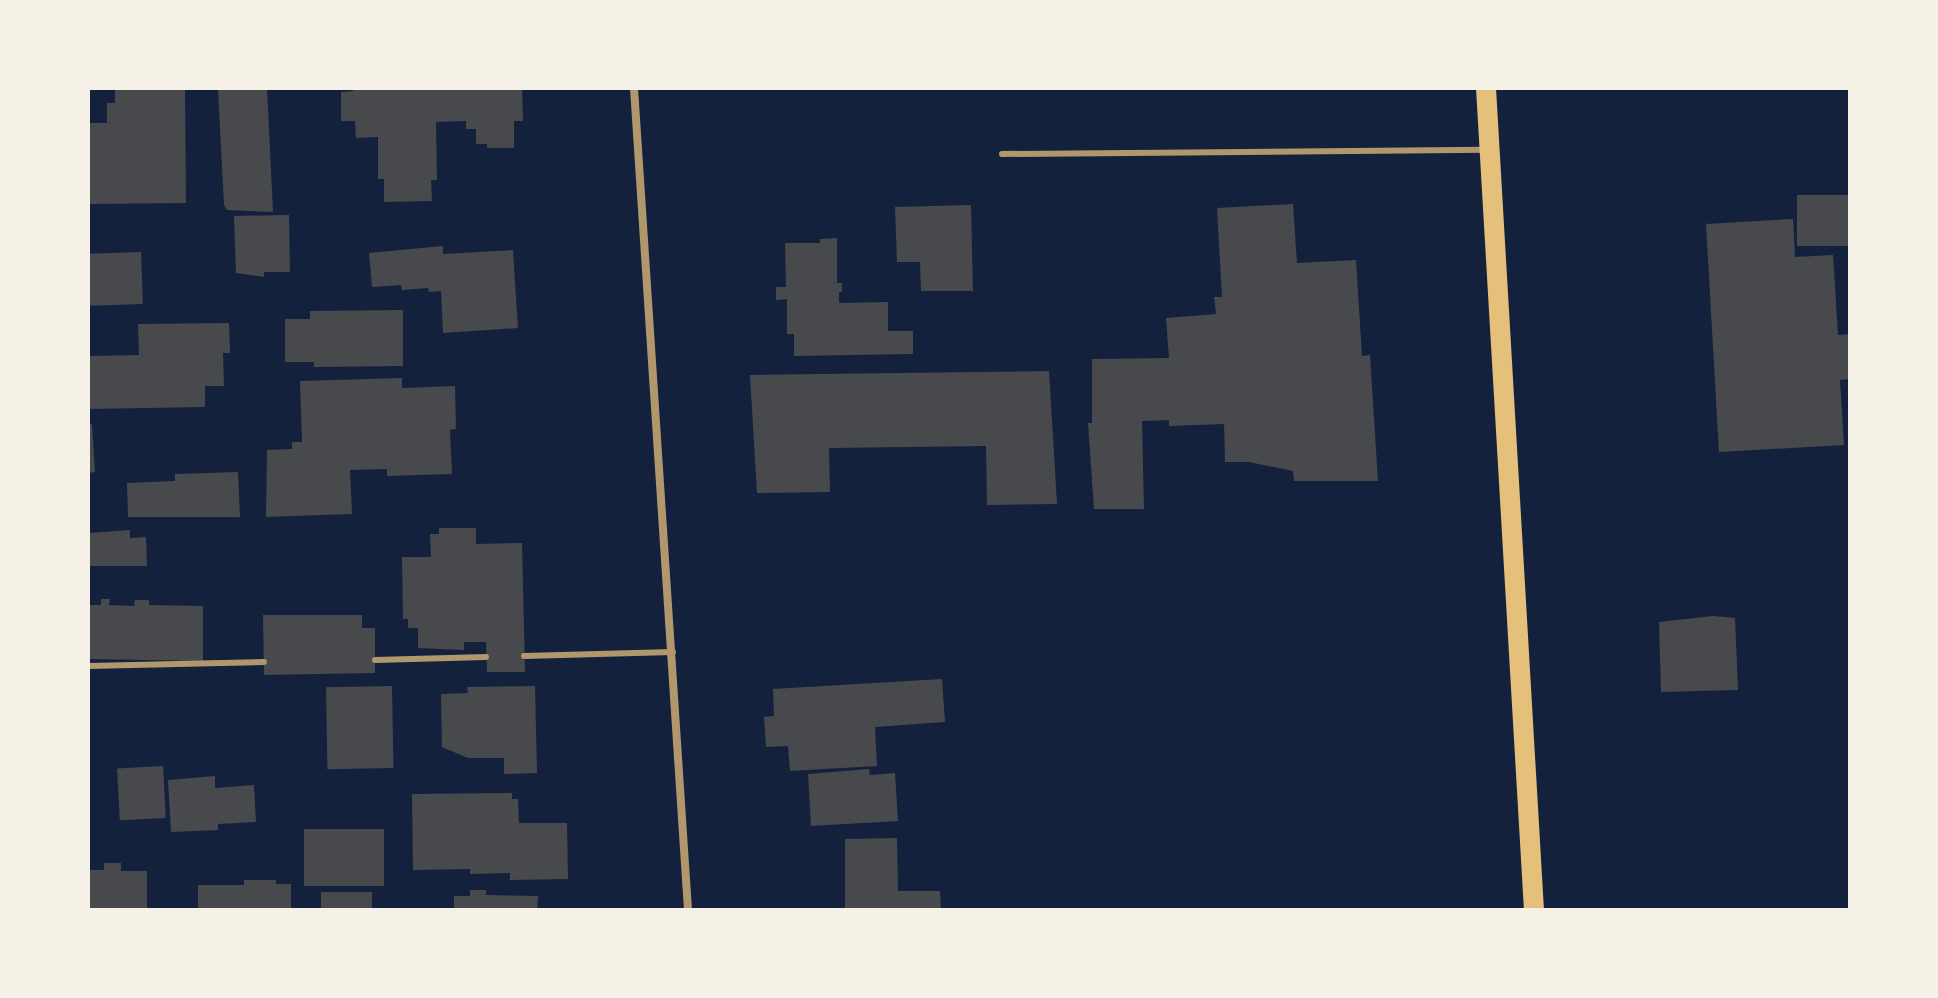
<!DOCTYPE html>
<style>
body{margin:0}
#map{position:relative;width:1938px;height:998px;overflow:hidden;background:#14213d;font-family:"Asap Condensed",sans-serif}
div>[style]{position:absolute}
[style*='--x']{left:calc(var(--x)*1px);top:calc(var(--y)*1px);width:calc(var(--w)*1px);rotate:calc(var(--a)*1deg)}
.building>*{inset:0;background:#48494c;transform-origin:0 0}
.service>*{height:6px;margin:-3px;padding:0 3px;transform-origin:3px;border-radius:3px;background:#b1986c}
.minor>*{height:8px;margin:-4px;padding:0 4px;transform-origin:4px;border-radius:4px;background:#b1986c}
.primary>*{height:20px;margin:-10px;padding:0 10px;transform-origin:10px;border-radius:10px;background:#e5c07b}
span{translate:-50% -50%;white-space:nowrap;text-align:center;line-height:1.15;-webkit-text-stroke:8px #f6f1e7;paint-order:stroke}
.frame{position:absolute;inset:0;border:90px solid #f6f1e7;pointer-events:none}
</style>
<div id="map">
<div class="building">
<div style="clip-path:polygon(115px 88px,185px 88px,186px 203px,88px 204px,88px 123px,107px 123px,107px 103px,115px 103px)"></div>
<div style="clip-path:polygon(218px 88px,267px 88px,273px 212px,227px 210px,224px 205px)"></div>
<div style="clip-path:polygon(353px 88px,522px 88px,523px 121px,514px 121px,514px 148px,487px 148px,487px 144px,476px 144px,476px 129px,466px 129px,466px 121px,436px 122px,437px 180px,431px 180px,432px 201px,384px 202px,384px 179px,378px 179px,378px 137px,356px 138px,355px 121px,341px 121px,341px 92px,353px 91px)"></div>
<div style="left:1850px;top:195px;width:51px;height:53px;rotate:90deg"></div>
<div style="clip-path:polygon(1293px 204px,1297px 263px,1356px 260px,1362px 356px,1370px 355px,1378px 481px,1294px 481px,1293px 471px,1249px 462px,1225px 462px,1224px 424px,1169px 426px,1169px 420px,1142px 421px,1144px 509px,1094px 509px,1088px 423px,1092px 423px,1092px 359px,1169px 358px,1166px 318px,1216px 314px,1214px 297px,1222px 297px,1217px 208px)"></div>
<div style="clip-path:polygon(971px 205px,973px 291px,921px 291px,920px 262px,897px 262px,895px 207px)"></div>
<div style="clip-path:polygon(289px 215px,290px 272px,264px 272px,264px 277px,236px 273px,234px 216px)"></div>
<div style="clip-path:polygon(1793px 219px,1795px 257px,1833px 255px,1838px 335px,1850px 334px,1850px 379px,1840px 380px,1844px 445px,1719px 452px,1706px 224px)"></div>
<div style="clip-path:polygon(837px 238px,837px 283px,842px 283px,842px 292px,839px 292px,839px 303px,888px 302px,888px 331px,913px 331px,913px 354px,794px 356px,794px 334px,787px 334px,787px 299px,776px 300px,776px 287px,786px 287px,785px 243px,820px 243px,820px 239px)"></div>
<div style="clip-path:polygon(443px 246px,443px 254px,513px 250px,518px 328px,443px 333px,441px 291px,429px 292px,428px 288px,402px 290px,401px 285px,372px 287px,369px 253px)"></div>
<div style="left:141px;top:252px;width:52px;height:53px;rotate:88deg"></div>
<div style="clip-path:polygon(403px 310px,403px 366px,314px 367px,314px 362px,285px 362px,285px 319px,310px 319px,310px 311px)"></div>
<div style="clip-path:polygon(229px 323px,230px 353px,223px 353px,224px 386px,205px 386px,205px 407px,89px 409px,88px 356px,139px 355px,138px 324px)"></div>
<div style="clip-path:polygon(1049px 371px,1057px 504px,987px 505px,986px 446px,829px 448px,830px 492px,757px 493px,750px 375px)"></div>
<div style="clip-path:polygon(402px 378px,402px 388px,455px 386px,456px 429px,450px 430px,452px 474px,387px 476px,387px 469px,350px 470px,352px 514px,266px 517px,267px 450px,292px 449px,292px 442px,302px 442px,300px 381px)"></div>
<div style="clip-path:polygon(92px 424px,95px 472px,88px 473px,88px 425px)"></div>
<div style="clip-path:polygon(238px 472px,240px 517px,128px 517px,127px 483px,175px 481px,175px 474px)"></div>
<div style="clip-path:polygon(439px 528px,476px 528px,476px 544px,522px 543px,525px 672px,487px 672px,486px 642px,464px 642px,464px 650px,418px 648px,418px 628px,408px 628px,408px 619px,403px 619px,402px 557px,431px 557px,430px 534px,439px 534px)"></div>
<div style="clip-path:polygon(130px 530px,130px 538px,146px 537px,147px 566px,88px 566px,88px 533px)"></div>
<div style="clip-path:polygon(101px 599px,110px 599px,109px 605px,134px 606px,135px 600px,149px 600px,149px 605px,203px 606px,203px 661px,88px 659px,88px 605px,101px 605px)"></div>
<div style="clip-path:polygon(263px 615px,362px 615px,362px 628px,375px 628px,375px 673px,264px 675px)"></div>
<div style="clip-path:polygon(1713px 616px,1735px 618px,1738px 690px,1661px 692px,1659px 622px)"></div>
<div style="clip-path:polygon(942px 679px,945px 722px,875px 727px,877px 766px,790px 771px,788px 746px,766px 747px,764px 717px,774px 716px,773px 689px)"></div>
<div style="left:392px;top:686px;width:82px;height:66px;rotate:89deg"></div>
<div style="clip-path:polygon(535px 686px,537px 773px,504px 774px,504px 758px,468px 758px,442px 747px,441px 694px,468px 693px,467px 687px)"></div>
<div style="left:163px;top:766px;width:52px;height:46px;rotate:87deg"></div>
<div style="clip-path:polygon(869px 769px,870px 775px,895px 773px,898px 821px,811px 826px,808px 774px)"></div>
<div style="clip-path:polygon(215px 776px,215px 788px,254px 785px,256px 822px,218px 824px,218px 830px,171px 832px,168px 780px)"></div>
<div style="clip-path:polygon(512px 793px,512px 799px,518px 799px,519px 823px,567px 823px,568px 879px,510px 880px,510px 873px,470px 874px,470px 869px,413px 870px,412px 794px)"></div>
<div style="left:304px;top:829px;width:80px;height:57px"></div>
<div style="clip-path:polygon(897px 838px,898px 891px,940px 891px,941px 910px,845px 910px,845px 839px)"></div>
<div style="clip-path:polygon(104px 863px,121px 863px,121px 871px,147px 871px,147px 910px,88px 910px,88px 870px,104px 870px)"></div>
<div style="clip-path:polygon(244px 880px,276px 880px,276px 884px,291px 884px,291px 910px,198px 910px,198px 885px,244px 885px)"></div>
<div style="clip-path:polygon(470px 890px,486px 890px,486px 895px,538px 896px,537px 910px,454px 910px,454px 896px,470px 896px)"></div>
<div style="left:321px;top:892px;width:51px;height:18px"></div>
</div>
<div class="service">
<div style="--x:1002;--y:154;--w:484;--a:-0.5"></div>
<div style="--x:524;--y:656;--w:149;--a:-1.5"></div>
<div style="--x:375;--y:660;--w:111;--a:-1.5"></div>
<div style="--x:88;--y:666;--w:176;--a:-1.3"></div>
</div>
<div class="minor">
<div style="--x:634;--y:88;--w:824;--a:86.24"></div>
</div>
<div class="primary">
<div style="--x:1486;--y:88;--w:823;--a:86.66"></div>
</div>
<div class="frame"></div>
</div>
